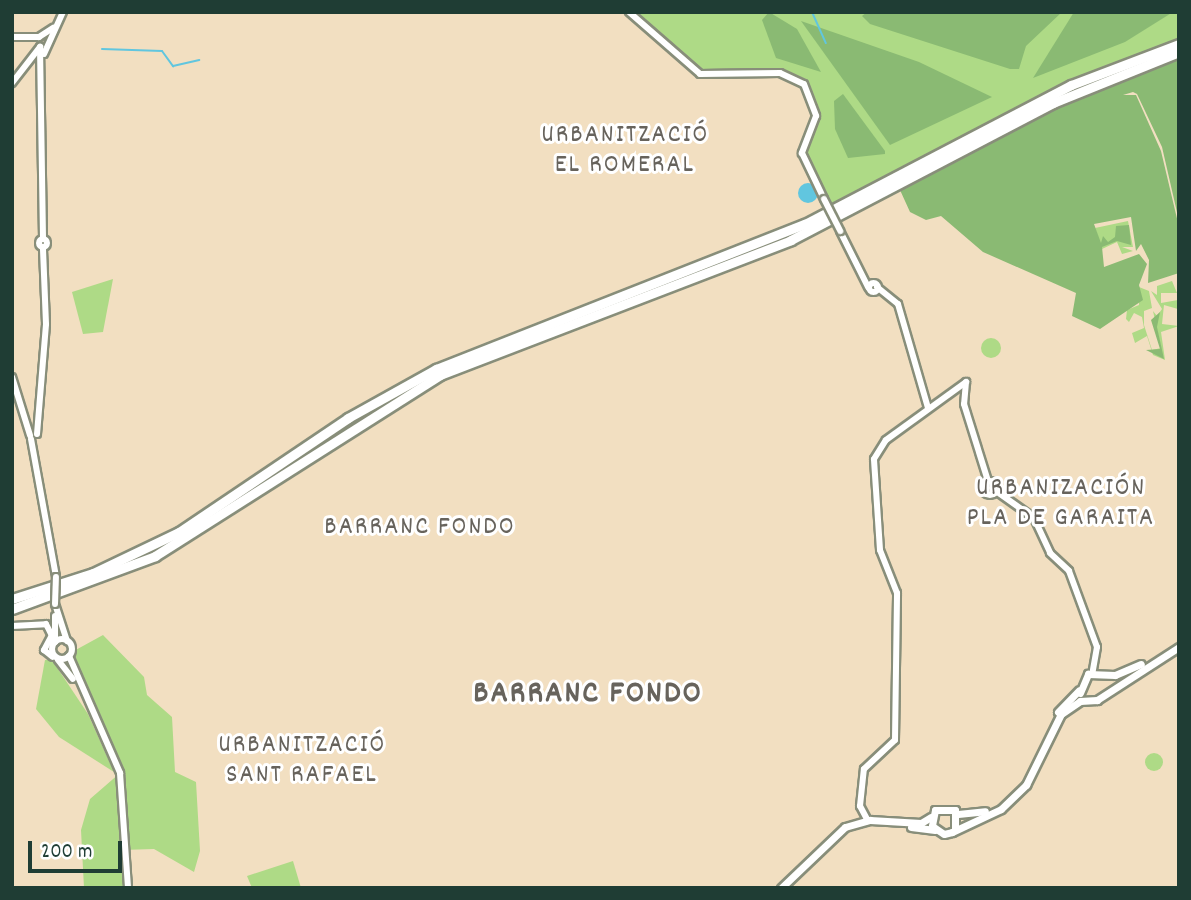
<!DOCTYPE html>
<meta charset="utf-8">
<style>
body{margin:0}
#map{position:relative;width:1191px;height:900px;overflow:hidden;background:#f2dfc1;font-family:Dekko,sans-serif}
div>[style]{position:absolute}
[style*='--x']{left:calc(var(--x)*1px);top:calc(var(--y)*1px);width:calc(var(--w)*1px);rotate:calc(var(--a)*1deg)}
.green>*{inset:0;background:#aeda86}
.round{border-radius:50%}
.forest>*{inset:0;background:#8aba73}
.water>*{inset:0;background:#61c6df}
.stream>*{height:2px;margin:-1px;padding:0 1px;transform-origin:1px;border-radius:1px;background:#61c6df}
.roads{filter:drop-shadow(2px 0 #888e7a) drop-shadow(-2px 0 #888e7a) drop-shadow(0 2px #888e7a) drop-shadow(0 -2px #888e7a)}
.secondary>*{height:6px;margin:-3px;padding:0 3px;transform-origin:3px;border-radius:3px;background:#fff}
.secondary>.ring{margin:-3px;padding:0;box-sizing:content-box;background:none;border:6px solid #fff;border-radius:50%}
.primary>*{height:7px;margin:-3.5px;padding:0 3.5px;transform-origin:3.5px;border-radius:3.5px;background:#fff}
.highway>*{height:9px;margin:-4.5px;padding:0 4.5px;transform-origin:4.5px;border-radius:4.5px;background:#fff}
.bridges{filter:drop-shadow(2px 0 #888e7a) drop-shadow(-2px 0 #888e7a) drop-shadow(0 2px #888e7a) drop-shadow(0 -2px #888e7a)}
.secondary-bridge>*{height:6px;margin:-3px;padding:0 3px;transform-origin:3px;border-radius:3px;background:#fff}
span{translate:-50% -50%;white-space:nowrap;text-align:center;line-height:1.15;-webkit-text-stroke:6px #fff;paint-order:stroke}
.neighbourhood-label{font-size:26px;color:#67635c;letter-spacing:2px}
.district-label{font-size:32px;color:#67635c;font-weight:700;letter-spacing:2px}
.frame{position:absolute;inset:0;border:14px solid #1f3d34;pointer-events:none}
.scale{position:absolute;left:28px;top:841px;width:94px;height:32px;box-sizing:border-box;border:4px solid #1f3d34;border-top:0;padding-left:9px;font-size:21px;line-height:24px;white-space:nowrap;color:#1f3d34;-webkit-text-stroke:5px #fff;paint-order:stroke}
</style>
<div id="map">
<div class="green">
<div style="clip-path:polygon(630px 12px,1179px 12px,1179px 38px,1073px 79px,830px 208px,804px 151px,817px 117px,803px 81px,788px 74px,704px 74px)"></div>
<div style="clip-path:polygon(1128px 221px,1133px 247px,1122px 247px,1133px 251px,1122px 254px,1117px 242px,1102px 249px,1095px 228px)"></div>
<div style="clip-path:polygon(113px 279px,103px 332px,83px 334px,72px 292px)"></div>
<div style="clip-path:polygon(1172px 281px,1177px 293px,1161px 293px,1161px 303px,1178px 300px,1179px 317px,1178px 309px,1164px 305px,1162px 324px,1179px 326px,1161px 332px,1165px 360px,1153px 355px,1147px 336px,1135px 343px,1132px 333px,1144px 328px,1142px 317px,1134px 313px,1129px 322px,1126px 319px,1127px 310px,1139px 305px,1139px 287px,1149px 291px,1152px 308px,1144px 311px,1144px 325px,1152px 350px,1161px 348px,1153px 311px,1157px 316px,1162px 309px,1151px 291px,1157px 295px,1157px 286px)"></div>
<div class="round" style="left:981px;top:338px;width:20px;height:20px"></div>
<div style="clip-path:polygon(103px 635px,144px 677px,147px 695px,172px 717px,175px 772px,196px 782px,200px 851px,194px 872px,154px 849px,122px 850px,125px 888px,84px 888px,81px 830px,90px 799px,120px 773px,80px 689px,72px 652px)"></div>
<div style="clip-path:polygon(45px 660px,52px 660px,88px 714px,114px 772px,59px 737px,36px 709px)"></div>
<div class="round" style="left:1145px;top:753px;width:18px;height:18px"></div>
<div style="clip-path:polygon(293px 861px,301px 888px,252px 888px,247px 876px)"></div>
</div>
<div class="forest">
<div style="clip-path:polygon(769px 12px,797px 29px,821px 72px,776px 58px,762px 20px)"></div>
<div style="clip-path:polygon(867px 12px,1062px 12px,1026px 46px,1019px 69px,1010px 69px,870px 24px,862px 16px)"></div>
<div style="clip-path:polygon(1074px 12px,1173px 12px,1125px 42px,1033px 78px)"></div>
<div style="clip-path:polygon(801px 21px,919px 62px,992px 97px,890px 145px)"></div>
<div style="clip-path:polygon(1179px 57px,1179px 221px,1162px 147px,1137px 94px,1133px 92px,1123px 95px,1136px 95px,1161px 151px,1179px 227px,1179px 273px,1148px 283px,1149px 260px,1141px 244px,1136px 251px,1131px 217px,1094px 224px,1101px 243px,1103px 236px,1108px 242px,1115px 237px,1116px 226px,1129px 225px,1131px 245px,1117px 241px,1102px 247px,1104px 267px,1139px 254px,1147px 264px,1139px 285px,1143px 300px,1100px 329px,1072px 316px,1076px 293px,983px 252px,941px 216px,926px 220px,910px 212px,900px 190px,1066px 101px)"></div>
<div style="clip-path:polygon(843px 94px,885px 151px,885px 154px,848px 158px,835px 129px,834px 101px)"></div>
<div style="clip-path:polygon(1160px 312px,1157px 327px,1164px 359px,1146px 350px,1160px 349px,1151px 320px)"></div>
</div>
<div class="water">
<div class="round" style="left:798px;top:183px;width:20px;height:20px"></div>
</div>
<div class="stream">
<div style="--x:812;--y:12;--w:34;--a:66"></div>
<div style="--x:102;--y:49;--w:60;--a:1.9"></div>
<div style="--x:162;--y:51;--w:19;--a:54"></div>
<div style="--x:173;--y:66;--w:27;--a:-13"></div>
</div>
<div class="roads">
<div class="secondary">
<div style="--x:629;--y:12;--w:94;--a:41.1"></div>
<div style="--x:700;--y:74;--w:80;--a:-0.7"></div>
<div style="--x:780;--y:73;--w:26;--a:25"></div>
<div style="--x:804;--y:84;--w:34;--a:69"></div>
<div style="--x:816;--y:116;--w:40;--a:111"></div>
<div style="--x:802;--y:153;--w:51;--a:64.4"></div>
<div style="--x:12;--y:37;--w:27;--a:0"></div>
<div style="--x:39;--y:37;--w:17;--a:-33"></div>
<div style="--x:40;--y:47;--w:192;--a:89.1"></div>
<div style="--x:44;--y:54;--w:46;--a:-65.7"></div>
<div style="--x:12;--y:83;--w:46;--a:-52.1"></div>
<div style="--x:840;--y:231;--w:63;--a:63.4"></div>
<div class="ring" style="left:39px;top:239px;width:2px;height:2px"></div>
<div class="ring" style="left:868.5px;top:282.5px;width:3px;height:3px"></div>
<div style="--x:877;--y:287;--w:27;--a:39"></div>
<div style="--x:898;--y:304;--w:108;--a:73.9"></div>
<div style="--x:12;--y:377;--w:61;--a:72.8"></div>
<div style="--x:966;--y:382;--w:22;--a:95"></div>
<div style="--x:964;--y:404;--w:81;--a:72.7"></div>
<div style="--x:37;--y:434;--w:110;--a:-85.3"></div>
<div style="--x:46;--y:324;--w:76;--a:-92.3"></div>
<div style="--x:31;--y:439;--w:140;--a:79.7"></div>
<div class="ring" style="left:983px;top:481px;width:8px;height:8px"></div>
<div style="--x:996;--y:491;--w:47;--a:35.4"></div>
<div style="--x:1034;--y:518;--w:38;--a:65"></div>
<div style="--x:1050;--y:553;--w:26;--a:43"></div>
<div style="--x:1069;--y:571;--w:81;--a:69.8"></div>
<div style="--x:1097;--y:647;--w:27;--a:100"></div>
<div style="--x:55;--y:604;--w:39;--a:72"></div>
<div style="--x:55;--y:616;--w:26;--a:90"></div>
<div style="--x:12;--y:626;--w:34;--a:-3"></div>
<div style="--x:46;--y:624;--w:20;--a:63"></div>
<div style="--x:51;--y:637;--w:15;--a:118"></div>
<div style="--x:44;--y:650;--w:11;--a:38"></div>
<div class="ring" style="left:52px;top:639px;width:14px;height:14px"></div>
<div style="--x:69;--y:656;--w:128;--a:66.4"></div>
<div style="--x:120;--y:773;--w:115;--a:86"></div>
<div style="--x:58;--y:660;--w:24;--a:52"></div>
<div style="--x:868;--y:821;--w:17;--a:-118"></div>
<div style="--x:860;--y:806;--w:37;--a:-84"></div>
<div style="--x:864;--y:769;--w:42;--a:-43.1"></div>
<div style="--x:895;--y:740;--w:147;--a:-89.2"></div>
<div style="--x:897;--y:593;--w:46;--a:-111.6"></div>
<div style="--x:880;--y:550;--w:91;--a:-93.8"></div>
<div style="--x:874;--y:459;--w:22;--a:-58"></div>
<div style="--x:886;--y:440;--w:99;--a:-35.9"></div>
</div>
<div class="primary">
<div style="--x:1080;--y:693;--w:21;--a:-67"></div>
<div style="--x:1088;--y:674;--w:27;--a:2"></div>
<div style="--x:1115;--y:675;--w:28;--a:-23"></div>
<div style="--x:1058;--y:712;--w:30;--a:-46"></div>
<div style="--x:958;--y:814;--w:27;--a:-6"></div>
<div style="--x:911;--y:827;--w:24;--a:7"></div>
<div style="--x:955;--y:829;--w:19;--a:-90"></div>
<div style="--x:955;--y:810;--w:20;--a:180"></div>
<div style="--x:935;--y:810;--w:16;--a:101"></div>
<div style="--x:932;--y:826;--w:14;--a:34"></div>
<div style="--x:944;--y:834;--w:8;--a:-14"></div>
<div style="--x:952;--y:832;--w:54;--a:-25.1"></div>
<div style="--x:1001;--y:809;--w:35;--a:-44"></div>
<div style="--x:1026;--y:785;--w:79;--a:-63.8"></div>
<div style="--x:1061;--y:714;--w:23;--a:-34"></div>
<div style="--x:1080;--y:701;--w:17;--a:-3"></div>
<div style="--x:1097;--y:700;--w:98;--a:-32.9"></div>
<div style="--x:781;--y:888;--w:88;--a:-43.6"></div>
<div style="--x:845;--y:827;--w:26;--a:-16"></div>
<div style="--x:870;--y:820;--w:51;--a:3.4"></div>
<div style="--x:921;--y:823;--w:12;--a:-31"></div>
</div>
<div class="highway">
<div style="--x:12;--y:599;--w:85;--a:-17.8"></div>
<div style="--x:93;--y:573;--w:95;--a:-25.5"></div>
<div style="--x:179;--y:532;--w:204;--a:-34"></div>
<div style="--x:348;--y:418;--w:101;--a:-29.1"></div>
<div style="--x:436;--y:369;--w:396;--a:-21.5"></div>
<div style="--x:805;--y:224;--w:300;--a:-27.6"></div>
<div style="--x:1071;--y:85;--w:116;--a:-20.8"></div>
<div style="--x:12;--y:609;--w:153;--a:-20.3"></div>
<div style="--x:155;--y:556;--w:338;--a:-32.4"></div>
<div style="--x:440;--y:375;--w:376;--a:-21"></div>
<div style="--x:791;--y:240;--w:296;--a:-27.6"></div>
<div style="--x:1053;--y:103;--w:136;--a:-22"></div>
</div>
</div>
<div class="bridges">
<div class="secondary-bridge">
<div style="--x:824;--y:199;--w:36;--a:63"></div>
<div style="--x:55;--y:604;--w:27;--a:-88"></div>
</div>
</div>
<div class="neighbourhood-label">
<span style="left:625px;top:151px">URBANITZACIÓ<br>EL ROMERAL</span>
<span style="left:1061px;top:504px">URBANIZACIÓN<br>PLA DE GARAITA</span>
<span style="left:420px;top:528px">BARRANC FONDO</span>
<span style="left:302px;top:761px">URBANITZACIÓ<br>SANT RAFAEL</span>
</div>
<div class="district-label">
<span style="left:588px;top:695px">BARRANC FONDO</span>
</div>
<div class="frame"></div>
<div class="scale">200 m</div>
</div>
